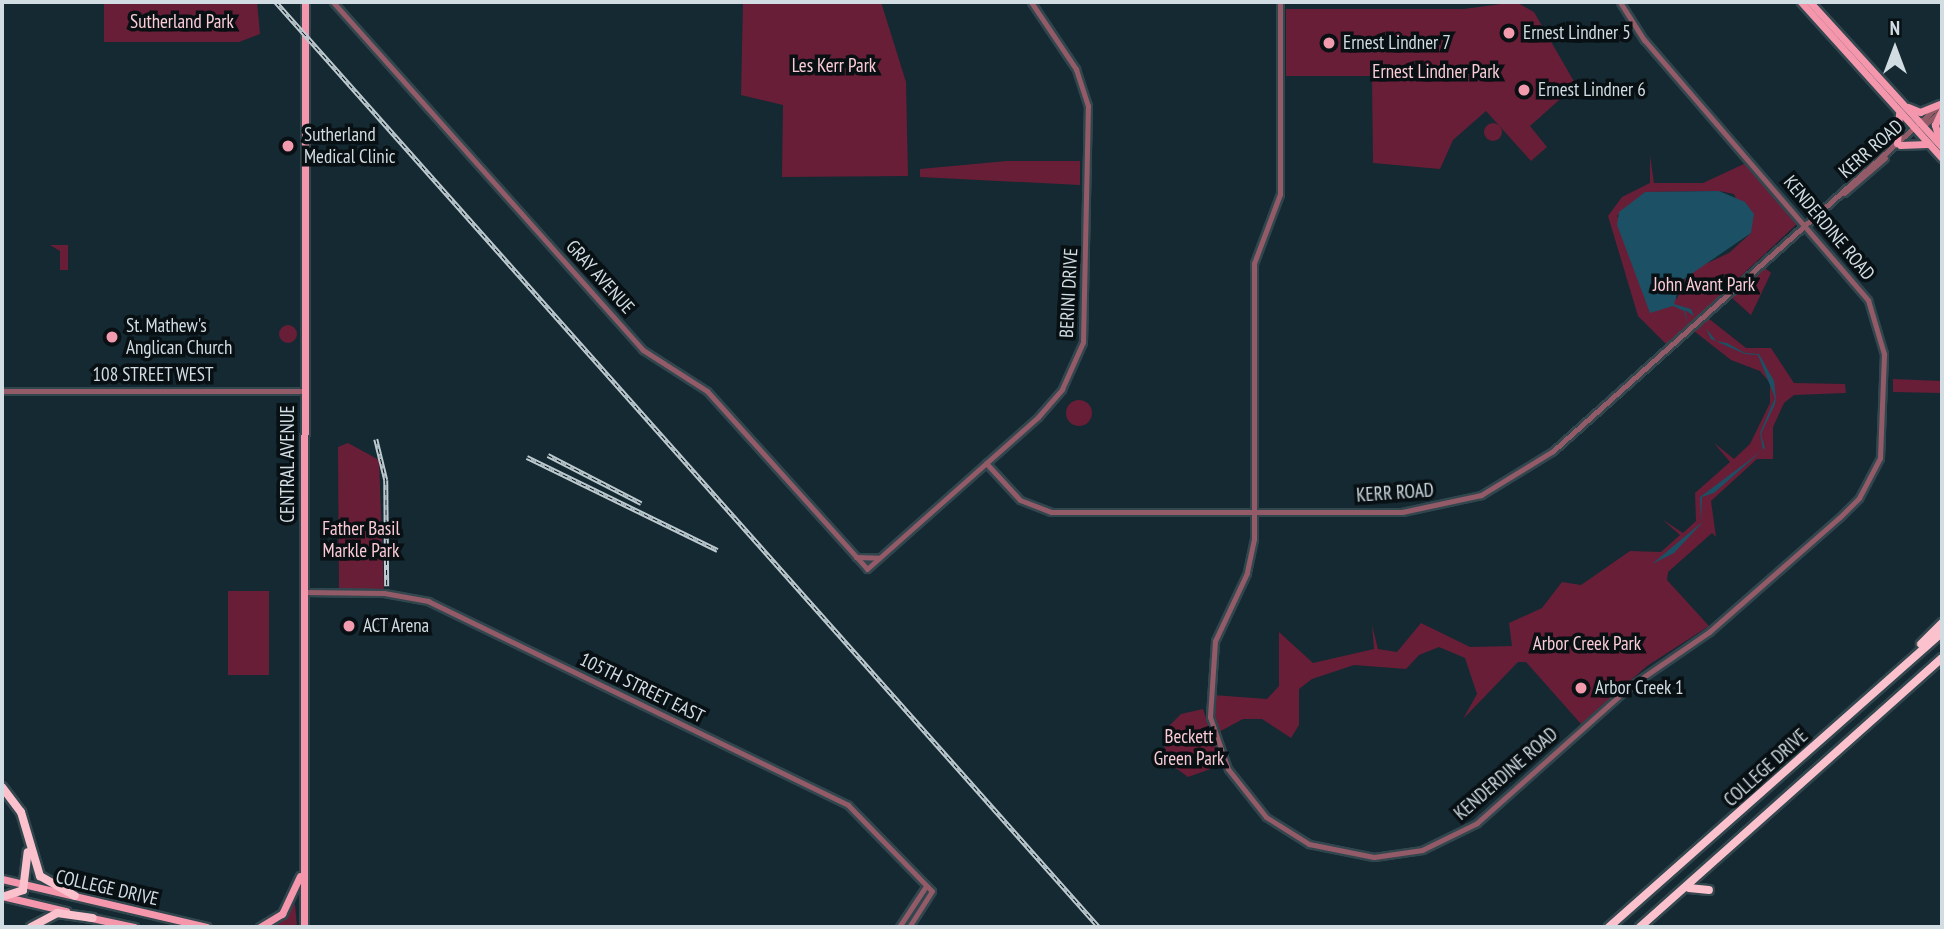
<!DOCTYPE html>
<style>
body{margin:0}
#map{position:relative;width:1944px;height:929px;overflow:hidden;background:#142932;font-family:"PT Sans Narrow",sans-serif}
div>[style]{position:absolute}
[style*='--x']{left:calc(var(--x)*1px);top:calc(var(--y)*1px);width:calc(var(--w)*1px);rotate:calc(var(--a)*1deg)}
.green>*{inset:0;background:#681e36;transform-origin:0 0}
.round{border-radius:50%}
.water>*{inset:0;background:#1c5065}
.roads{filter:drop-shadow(2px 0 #32464e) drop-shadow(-2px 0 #32464e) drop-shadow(0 2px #32464e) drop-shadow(0 -2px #32464e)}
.minor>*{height:5px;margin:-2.5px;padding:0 2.5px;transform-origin:2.5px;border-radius:2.5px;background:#935b68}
.major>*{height:7px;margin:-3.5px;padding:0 3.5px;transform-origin:3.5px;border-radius:3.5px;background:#f497ad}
.highway>*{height:8px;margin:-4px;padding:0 4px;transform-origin:4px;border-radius:4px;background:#fbc2ce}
.rail>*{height:4.5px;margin-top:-2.25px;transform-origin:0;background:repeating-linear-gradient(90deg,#081014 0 5px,#bdcad0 0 10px);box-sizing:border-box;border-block:2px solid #bdcad0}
.dots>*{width:19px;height:19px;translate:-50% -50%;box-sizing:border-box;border:4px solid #081014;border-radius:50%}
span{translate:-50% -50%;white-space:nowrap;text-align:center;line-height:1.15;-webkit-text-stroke:7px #081014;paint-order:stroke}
.park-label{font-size:19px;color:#fbccd5}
.poi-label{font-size:19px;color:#d1dde3}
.left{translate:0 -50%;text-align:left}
.street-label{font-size:19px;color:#d1dde3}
.frame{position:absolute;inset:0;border:4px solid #d1dde3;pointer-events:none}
.north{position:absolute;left:1860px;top:14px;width:70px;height:70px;-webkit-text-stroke:5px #081014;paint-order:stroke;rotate:0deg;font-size:19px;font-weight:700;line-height:28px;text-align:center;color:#d1dde3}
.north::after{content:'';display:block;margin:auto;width:24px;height:32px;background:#d1dde3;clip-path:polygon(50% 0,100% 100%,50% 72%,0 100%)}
</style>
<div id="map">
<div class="green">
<div style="clip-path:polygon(104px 2px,257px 2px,260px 34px,239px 42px,104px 42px)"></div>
<div style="clip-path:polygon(743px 2px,881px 2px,906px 82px,908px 176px,782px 177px,783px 105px,741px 95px)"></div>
<div style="clip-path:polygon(1516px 2px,1534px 12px,1576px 85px,1530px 126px,1547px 147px,1531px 161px,1486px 111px,1453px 140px,1440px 169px,1373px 163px,1372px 76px,1286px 76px,1286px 9px,1464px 9px)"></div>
<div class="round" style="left:1484px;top:123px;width:18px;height:18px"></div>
<div style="clip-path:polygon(evenodd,1650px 155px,1654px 183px,1703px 183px,1746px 163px,1799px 222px,1667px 345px,1638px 316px,1608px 216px,1622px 197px,1650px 183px,1650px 155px,1719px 191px,1734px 194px,1751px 233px,1729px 253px,1688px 272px,1677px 299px,1617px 216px,1645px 192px,1719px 191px)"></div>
<div style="clip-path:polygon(1007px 161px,1080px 161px,1080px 185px,920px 177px,920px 169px)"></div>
<div style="clip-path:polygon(50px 245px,68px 245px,68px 270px,60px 270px,60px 251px)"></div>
<div style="clip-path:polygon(1765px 268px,1771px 273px,1751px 315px,1732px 298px)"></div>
<div style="clip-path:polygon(1708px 318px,1746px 348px,1771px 348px,1794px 383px,1845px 384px,1846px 393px,1794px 395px,1784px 403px,1773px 427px,1773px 459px,1757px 459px,1711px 501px,1716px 537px,1712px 533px,1668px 572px,1667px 580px,1709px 626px,1647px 666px,1581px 724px,1526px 662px,1518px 662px,1463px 719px,1477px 694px,1465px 658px,1439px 647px,1419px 655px,1406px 669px,1354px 665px,1312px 679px,1299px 689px,1299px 725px,1291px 738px,1262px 719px,1243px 719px,1217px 733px,1213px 695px,1267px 699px,1279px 686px,1279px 632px,1313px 663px,1374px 649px,1372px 625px,1378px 649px,1397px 652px,1421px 623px,1470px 647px,1512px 646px,1509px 623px,1542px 608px,1562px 582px,1581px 585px,1630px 551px,1661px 552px,1680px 535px,1662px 519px,1683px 533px,1696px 521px,1695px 493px,1730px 462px,1714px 443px,1734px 459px,1750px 444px,1770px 403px,1770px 383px,1760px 371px,1731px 360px,1694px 331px)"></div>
<div class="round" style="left:279px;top:325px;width:18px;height:18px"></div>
<div style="clip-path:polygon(1893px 379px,1942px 381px,1942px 398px,1941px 393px,1893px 392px)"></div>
<div class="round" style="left:1066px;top:400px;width:26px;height:26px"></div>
<div style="clip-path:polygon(348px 443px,379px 460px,384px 593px,339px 593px,338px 447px)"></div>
<div style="left:228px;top:591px;width:41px;height:84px"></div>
<div style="clip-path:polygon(1203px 709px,1222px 765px,1188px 777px,1166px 761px,1163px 732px,1181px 714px)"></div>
<div style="clip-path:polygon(295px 904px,297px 927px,268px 927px,281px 920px)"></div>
</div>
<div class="water">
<div style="clip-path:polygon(1719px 191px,1745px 202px,1754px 214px,1751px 233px,1681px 281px,1674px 304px,1691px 309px,1694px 316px,1685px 310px,1688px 324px,1684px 311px,1673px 306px,1650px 313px,1617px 225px,1619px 212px,1645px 192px)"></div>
<div style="clip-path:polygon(1706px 328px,1716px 341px,1727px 343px,1745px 353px,1759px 354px,1774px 381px,1776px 398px,1775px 404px,1761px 434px,1765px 448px,1714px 493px,1702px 497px,1701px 524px,1674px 553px,1652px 564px,1701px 523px,1700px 497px,1763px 450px,1760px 433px,1775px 398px,1758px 355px,1745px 354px,1711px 339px)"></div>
</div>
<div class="roads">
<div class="minor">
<div style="--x:333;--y:2;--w:466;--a:48.3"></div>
<div style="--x:643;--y:350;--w:76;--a:32.6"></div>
<div style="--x:707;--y:391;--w:239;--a:48"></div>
<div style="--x:867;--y:569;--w:229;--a:-41.6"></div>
<div style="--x:1038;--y:417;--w:37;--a:-49"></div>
<div style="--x:1062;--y:389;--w:51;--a:-65.9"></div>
<div style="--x:1083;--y:342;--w:236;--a:-88.8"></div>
<div style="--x:1088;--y:106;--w:39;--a:-108"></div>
<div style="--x:1076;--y:69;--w:81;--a:-123.9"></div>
<div style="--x:1280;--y:2;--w:192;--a:90"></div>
<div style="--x:1280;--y:194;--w:74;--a:110.6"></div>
<div style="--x:1254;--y:263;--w:276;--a:90"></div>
<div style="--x:1254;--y:539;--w:35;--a:102"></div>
<div style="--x:1247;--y:573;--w:75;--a:115.2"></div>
<div style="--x:1215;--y:641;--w:76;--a:93.8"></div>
<div style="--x:1210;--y:717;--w:55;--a:70.9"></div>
<div style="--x:1228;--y:769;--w:61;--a:51.6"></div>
<div style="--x:1266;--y:817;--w:51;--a:32.1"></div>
<div style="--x:1309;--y:844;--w:66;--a:11.3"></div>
<div style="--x:1374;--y:857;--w:49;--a:-8.3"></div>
<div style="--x:1422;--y:850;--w:61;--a:-26.1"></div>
<div style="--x:1477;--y:823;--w:204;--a:-41.8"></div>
<div style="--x:1629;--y:687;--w:97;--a:-34.5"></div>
<div style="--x:1709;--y:632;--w:174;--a:-41.3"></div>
<div style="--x:1840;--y:517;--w:27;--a:-45"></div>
<div style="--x:1859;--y:498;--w:45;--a:-62.3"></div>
<div style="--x:1880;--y:458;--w:104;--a:-87.8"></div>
<div style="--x:1884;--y:354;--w:56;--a:-106.5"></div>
<div style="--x:1868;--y:300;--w:343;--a:-130.7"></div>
<div style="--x:1644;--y:40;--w:45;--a:-122.3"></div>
<div style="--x:1922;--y:127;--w:25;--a:-40"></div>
<div style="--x:1844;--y:193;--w:54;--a:-40.5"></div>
<div style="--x:2;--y:391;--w:302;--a:0"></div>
<div style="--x:986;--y:463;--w:50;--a:47.4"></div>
<div style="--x:1020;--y:500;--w:33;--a:21"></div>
<div style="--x:1051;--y:512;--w:351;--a:0"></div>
<div style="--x:1402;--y:512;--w:81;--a:-12.1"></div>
<div style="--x:1481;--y:495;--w:84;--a:-31.4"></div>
<div style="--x:1553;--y:451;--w:516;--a:-41.86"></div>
<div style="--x:856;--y:557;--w:23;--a:2"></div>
<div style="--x:304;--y:592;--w:80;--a:0.7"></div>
<div style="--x:384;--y:593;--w:45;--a:10.3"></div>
<div style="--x:428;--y:601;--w:467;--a:25.9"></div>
<div style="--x:848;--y:805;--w:120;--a:45.7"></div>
<div style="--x:932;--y:891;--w:43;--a:122.6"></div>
<div style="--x:899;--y:927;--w:49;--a:-56.6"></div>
</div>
<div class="major">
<div style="--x:1801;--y:2;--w:210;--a:47.9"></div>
<div style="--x:1810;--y:2;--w:196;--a:47.7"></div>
<div style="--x:1908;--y:107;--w:13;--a:23"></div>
<div style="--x:1920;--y:112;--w:22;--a:-22"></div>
<div style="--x:1939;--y:139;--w:15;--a:-106"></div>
<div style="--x:1935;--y:125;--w:17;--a:-65"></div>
<div style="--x:1897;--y:143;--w:29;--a:-86"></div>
<div style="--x:1900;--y:145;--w:27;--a:-2"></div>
<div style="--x:2;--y:879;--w:210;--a:13.2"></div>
<div style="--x:2;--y:896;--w:66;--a:13.2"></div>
<div style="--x:87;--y:917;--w:48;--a:12"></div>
<div style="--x:260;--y:927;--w:26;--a:-31"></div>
<div style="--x:282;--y:914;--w:42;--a:-64.7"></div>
<div style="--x:304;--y:927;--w:925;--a:-89.94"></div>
</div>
<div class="highway">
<div style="--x:1921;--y:644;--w:30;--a:-45"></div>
<div style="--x:2;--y:787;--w:31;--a:53"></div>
<div style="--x:21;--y:812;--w:67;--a:73.5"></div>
<div style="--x:40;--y:876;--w:40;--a:29.7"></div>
<div style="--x:1689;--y:888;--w:20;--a:6"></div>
<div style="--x:5;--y:896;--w:19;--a:-18"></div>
<div style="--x:23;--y:890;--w:38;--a:-83"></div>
<div style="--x:31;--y:927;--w:30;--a:-28"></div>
<div style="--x:57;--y:913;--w:36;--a:8"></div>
<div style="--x:1609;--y:927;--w:445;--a:-41.5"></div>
<div style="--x:1640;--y:927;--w:404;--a:-41.7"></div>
</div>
</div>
<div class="rail">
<div style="--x:276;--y:2;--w:1238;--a:48.34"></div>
<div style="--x:376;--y:439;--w:42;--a:76.3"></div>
<div style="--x:386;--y:480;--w:106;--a:89.5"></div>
<div style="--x:548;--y:455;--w:105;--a:27.3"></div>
<div style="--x:527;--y:457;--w:212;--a:26"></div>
</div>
<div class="dots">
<div style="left:1509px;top:33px;background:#f29aae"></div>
<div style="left:1329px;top:43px;background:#f29aae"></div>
<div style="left:1524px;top:90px;background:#f29aae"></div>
<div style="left:288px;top:146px;background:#f29aae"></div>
<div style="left:112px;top:337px;background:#f29aae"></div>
<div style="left:349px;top:626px;background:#f29aae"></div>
<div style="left:1581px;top:688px;background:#f29aae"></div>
</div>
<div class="park-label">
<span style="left:182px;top:22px">Sutherland Park</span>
<span style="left:834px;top:66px">Les Kerr Park</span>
<span style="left:1436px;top:72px">Ernest Lindner Park</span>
<span style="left:1704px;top:285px">John Avant Park</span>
<span style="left:361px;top:540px">Father Basil<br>Markle Park</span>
<span style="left:1587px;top:644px">Arbor Creek Park</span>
<span style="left:1189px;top:748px">Beckett<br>Green Park</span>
</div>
<div class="poi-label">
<span class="left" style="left:1523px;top:33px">Ernest Lindner 5</span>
<span class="left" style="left:1343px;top:43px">Ernest Lindner 7</span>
<span class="left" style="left:1538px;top:90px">Ernest Lindner 6</span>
<span class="left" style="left:304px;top:146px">Sutherland<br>Medical Clinic</span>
<span class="left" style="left:126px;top:337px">St. Mathew's<br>Anglican Church</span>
<span class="left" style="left:363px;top:626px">ACT Arena</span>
<span class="left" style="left:1595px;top:688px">Arbor Creek 1</span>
</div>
<div class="street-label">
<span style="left:1871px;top:149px;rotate:-41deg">KERR ROAD</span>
<span style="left:1829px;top:228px;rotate:50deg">KENDERDINE ROAD</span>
<span style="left:600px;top:277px;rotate:48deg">GRAY AVENUE</span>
<span style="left:1069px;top:293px;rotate:-87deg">BERINI DRIVE</span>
<span style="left:153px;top:375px">108 STREET WEST</span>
<span style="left:288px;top:464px;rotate:-90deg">CENTRAL AVENUE</span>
<span style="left:1395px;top:493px;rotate:-4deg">KERR ROAD</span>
<span style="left:642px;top:688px;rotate:26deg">105TH STREET EAST</span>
<span style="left:1766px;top:768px;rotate:-42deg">COLLEGE DRIVE</span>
<span style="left:1506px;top:774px;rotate:-41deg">KENDERDINE ROAD</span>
<span style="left:107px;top:888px;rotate:13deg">COLLEGE DRIVE</span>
</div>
<div class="frame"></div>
<div class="north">N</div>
</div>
